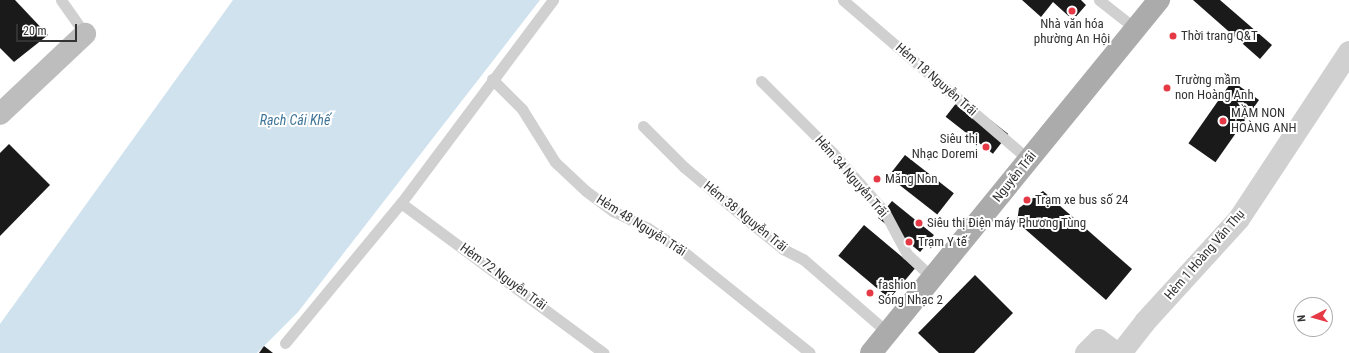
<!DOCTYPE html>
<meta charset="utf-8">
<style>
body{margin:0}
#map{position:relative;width:1349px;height:353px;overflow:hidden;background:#fff;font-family:"Roboto Condensed",sans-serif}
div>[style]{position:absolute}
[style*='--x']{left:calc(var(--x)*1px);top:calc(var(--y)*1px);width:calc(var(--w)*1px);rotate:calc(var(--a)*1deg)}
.water>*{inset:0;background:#cfe2ee}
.building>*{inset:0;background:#1a1a1a;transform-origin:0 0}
.lane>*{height:11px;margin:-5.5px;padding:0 5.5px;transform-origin:5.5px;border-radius:5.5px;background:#d0d0d0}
.street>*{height:22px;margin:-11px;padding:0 11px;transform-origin:11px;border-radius:11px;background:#d0d0d0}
.secondary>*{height:22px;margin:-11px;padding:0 11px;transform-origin:11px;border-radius:11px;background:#bdbdbd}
.primary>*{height:22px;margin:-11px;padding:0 11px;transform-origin:11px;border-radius:11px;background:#ababab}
.dots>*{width:11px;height:11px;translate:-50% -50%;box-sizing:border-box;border:2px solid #fff;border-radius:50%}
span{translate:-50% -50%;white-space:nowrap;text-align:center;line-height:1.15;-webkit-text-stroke:4px #fff;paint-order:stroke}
.poi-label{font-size:13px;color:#333}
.left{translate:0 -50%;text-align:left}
.right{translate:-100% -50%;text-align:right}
.street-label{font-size:13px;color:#333}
.water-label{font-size:14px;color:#3f7597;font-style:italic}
.north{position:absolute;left:1293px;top:297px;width:40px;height:40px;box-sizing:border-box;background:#fff;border:1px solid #adadad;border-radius:50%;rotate:264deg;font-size:11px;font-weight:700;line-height:16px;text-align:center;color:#333}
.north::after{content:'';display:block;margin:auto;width:14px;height:18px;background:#e63946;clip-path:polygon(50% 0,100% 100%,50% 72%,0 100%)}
.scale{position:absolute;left:16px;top:24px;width:61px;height:18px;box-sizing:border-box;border:2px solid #333;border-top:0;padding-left:5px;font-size:12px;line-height:14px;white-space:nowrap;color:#333;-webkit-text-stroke:3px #fff;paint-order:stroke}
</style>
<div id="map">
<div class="water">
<div style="clip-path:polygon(233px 0,540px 0,298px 312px,257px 353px,0 353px,0 324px)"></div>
</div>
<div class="building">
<div style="clip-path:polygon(0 0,15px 0,48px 35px,14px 62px,0 48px)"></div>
<div style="clip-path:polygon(1022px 0,1081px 0,1086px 5px,1073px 20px,1053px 2px,1041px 17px)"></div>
<div style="clip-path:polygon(1193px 0,1220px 0,1272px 45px,1260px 59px)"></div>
<div style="left:1232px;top:81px;width:33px;height:76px;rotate:35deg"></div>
<div style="left:961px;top:97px;width:60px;height:25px;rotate:38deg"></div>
<div style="clip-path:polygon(9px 144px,50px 185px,0 236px,0 153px)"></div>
<div style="left:905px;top:155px;width:62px;height:27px;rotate:38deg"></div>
<div style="clip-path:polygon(1043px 191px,1132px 269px,1106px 300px,1017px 222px,1019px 208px)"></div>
<div style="left:892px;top:201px;width:54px;height:22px;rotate:39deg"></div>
<div style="left:864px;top:225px;width:67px;height:40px;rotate:40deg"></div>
<div style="clip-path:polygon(975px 275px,1013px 313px,974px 353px,939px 353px,918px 333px)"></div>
<div style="clip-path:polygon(264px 346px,273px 353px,259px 353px)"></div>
</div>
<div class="lane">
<div style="--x:61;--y:0;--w:42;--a:54.8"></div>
<div style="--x:843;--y:0;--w:245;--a:40.7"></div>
<div style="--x:1099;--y:0;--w:47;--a:38.1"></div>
<div style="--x:492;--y:79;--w:42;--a:45"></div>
<div style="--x:522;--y:109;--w:62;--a:58.1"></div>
<div style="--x:555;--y:162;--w:42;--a:43.1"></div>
<div style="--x:586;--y:191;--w:34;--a:37"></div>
<div style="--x:613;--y:211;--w:39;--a:26"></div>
<div style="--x:648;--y:228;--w:43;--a:33.7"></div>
<div style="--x:684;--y:252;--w:161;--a:38.7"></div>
<div style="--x:761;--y:81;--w:102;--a:45"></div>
<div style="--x:833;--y:153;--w:77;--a:48.7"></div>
<div style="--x:884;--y:211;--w:49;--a:61.9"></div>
<div style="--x:907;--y:254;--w:35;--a:43"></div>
<div style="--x:643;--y:126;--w:58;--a:45"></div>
<div style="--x:684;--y:167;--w:81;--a:40"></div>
<div style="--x:746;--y:219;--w:48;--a:39"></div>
<div style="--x:783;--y:249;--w:22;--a:27"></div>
<div style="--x:803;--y:259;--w:113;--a:41"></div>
<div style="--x:401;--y:203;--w:252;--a:36.5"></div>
<div style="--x:285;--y:343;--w:182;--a:-50.4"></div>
<div style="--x:401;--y:203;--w:254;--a:-53.2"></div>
</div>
<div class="street">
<div style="--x:1086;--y:353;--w:18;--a:-45"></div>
<div style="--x:1099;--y:340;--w:21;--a:37"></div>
<div style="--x:1121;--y:353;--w:39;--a:-52"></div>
<div style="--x:1145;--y:322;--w:139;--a:-47.6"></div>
<div style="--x:1239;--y:219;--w:200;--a:-56.6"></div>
</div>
<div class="secondary">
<div style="--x:0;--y:114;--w:117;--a:-43.3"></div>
</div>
<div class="primary">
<div style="--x:871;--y:353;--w:456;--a:-50.8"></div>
</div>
<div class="dots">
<div style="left:1072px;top:11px;background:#e63946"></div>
<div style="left:1173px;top:36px;background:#e63946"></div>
<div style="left:1167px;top:88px;background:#e63946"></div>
<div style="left:1223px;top:121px;background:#e63946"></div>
<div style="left:986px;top:147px;background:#e63946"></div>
<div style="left:877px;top:179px;background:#e63946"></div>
<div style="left:1027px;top:200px;background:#e63946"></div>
<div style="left:919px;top:223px;background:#e63946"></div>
<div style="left:909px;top:242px;background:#e63946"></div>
<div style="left:870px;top:293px;background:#e63946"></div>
</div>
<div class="poi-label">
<span style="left:1072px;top:32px">Nhà văn hóa<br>phường An Hội</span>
<span class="left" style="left:1181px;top:36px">Thời trang Q&amp;T</span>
<span class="left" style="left:1175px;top:88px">Trường mầm<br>non Hoàng Anh</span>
<span class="left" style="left:1231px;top:121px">MẦM NON<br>HOÀNG ANH</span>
<span class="right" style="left:978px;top:147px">Siêu thị<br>Nhạc Doremi</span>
<span class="left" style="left:885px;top:179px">Măng Non</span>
<span class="left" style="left:1035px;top:200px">Trạm xe bus số 24</span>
<span class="left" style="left:927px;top:223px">Siêu thị Điện máy Phương Tùng</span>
<span class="left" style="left:918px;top:242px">Trạm Y tế</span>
<span class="left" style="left:878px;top:293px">fashion<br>Sóng Nhạc 2</span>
</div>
<div class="street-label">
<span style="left:936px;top:80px;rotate:41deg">Hẻm 18 Nguyễn Trãi</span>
<span style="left:851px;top:177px;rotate:49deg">Hẻm 34 Nguyễn Trãi</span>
<span style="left:1015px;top:177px;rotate:-51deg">Nguyễn Trãi</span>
<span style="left:745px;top:217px;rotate:39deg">Hẻm 38 Nguyễn Trãi</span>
<span style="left:641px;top:226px;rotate:32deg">Hẻm 48 Nguyễn Trãi</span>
<span style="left:1205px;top:255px;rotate:-49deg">Hẻm 1 Hoàng Văn Thụ</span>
<span style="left:503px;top:277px;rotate:36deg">Hẻm 72 Nguyễn Trãi</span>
</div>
<div class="water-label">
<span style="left:295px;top:120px">Rạch Cái Khế</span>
</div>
<div class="north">N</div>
<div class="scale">20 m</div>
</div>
